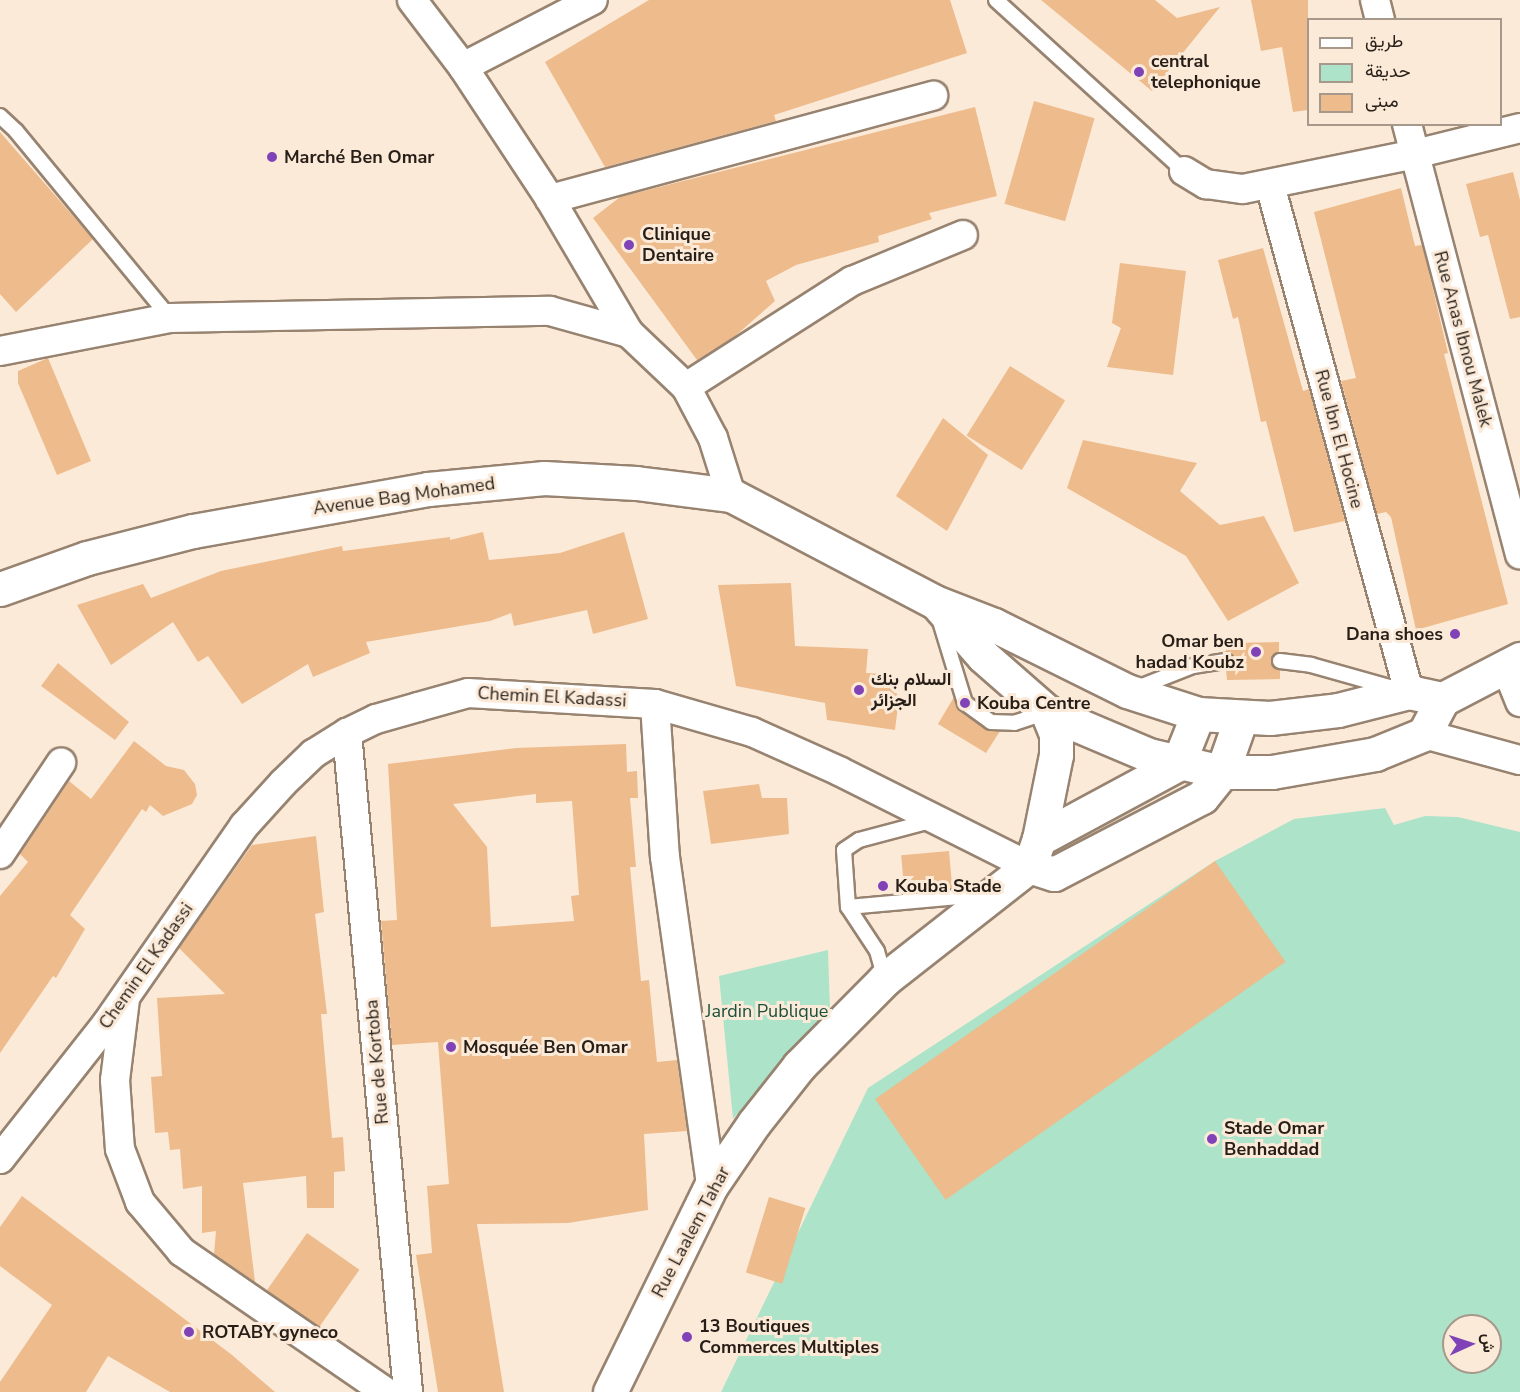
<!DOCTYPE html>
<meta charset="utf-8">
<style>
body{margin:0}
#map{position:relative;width:1520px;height:1392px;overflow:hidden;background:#fcead9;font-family:"Nunito Sans",Vazirmatn,sans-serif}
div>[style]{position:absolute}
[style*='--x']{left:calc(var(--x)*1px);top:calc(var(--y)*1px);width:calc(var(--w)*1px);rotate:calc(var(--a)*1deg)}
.green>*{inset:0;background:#ace3c9}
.building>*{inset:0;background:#edbb8c;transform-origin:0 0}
.roads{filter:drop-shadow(2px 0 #978370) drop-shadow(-2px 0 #978370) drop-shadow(0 2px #978370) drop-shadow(0 -2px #978370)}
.lane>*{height:14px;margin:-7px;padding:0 7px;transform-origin:7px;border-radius:7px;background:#fff}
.street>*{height:28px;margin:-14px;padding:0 14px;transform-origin:14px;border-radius:14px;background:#fff}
.secondary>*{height:33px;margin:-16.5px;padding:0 16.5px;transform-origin:16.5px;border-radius:16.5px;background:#fff}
.primary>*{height:33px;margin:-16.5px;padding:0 16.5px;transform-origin:16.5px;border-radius:16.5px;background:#fff}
.dots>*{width:16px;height:16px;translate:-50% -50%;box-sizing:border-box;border:3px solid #fcead9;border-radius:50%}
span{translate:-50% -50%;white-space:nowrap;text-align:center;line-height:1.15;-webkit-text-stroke:6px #fcead9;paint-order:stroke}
.poi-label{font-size:18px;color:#261e17;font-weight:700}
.left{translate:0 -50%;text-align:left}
.right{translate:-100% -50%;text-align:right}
.street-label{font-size:18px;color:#261e17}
.park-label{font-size:18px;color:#18503a}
.legend{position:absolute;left:1307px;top:18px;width:195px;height:108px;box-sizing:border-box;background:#fcead9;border:2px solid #a6988b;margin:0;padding:8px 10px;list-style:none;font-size:18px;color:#261e17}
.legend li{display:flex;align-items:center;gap:12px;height:30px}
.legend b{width:30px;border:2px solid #a6988b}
.north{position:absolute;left:1442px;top:1314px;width:60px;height:60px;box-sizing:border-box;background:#fcead9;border:2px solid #a6988b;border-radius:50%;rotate:87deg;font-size:16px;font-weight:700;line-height:24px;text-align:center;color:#261e17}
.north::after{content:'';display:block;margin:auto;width:21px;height:27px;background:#7f42b7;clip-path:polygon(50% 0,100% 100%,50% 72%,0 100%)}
</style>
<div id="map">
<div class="green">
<div style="clip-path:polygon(evenodd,1385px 808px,1394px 825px,1425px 816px,1458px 817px,1520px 832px,1520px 1392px,721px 1392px,868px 1088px,1215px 861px,1294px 819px,1385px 808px,1454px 1326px,1490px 1326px,1490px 1362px,1454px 1362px,1454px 1326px)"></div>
<div style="clip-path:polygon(828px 950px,830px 1010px,733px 1119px,719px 976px)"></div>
</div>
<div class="building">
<div style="clip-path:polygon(649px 0,950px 0,967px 53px,774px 115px,776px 121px,605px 167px,545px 62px)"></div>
<div style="clip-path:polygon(1041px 0,1155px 0,1177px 18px,1220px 7px,1152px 91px)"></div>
<div style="clip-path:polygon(1251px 0,1308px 0,1308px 110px,1293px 112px,1282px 47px,1261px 51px)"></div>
<div style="left:1034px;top:101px;width:63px;height:107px;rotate:16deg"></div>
<div style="clip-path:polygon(975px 107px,997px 196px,929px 213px,932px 219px,878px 236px,879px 242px,796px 265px,766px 281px,775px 301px,734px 337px,697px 360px,593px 218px,620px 197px)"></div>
<div style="clip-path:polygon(0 132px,93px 239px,16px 312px,0 294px)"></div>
<div style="clip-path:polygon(1513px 172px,1520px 200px,1520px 317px,1510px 319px,1488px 235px,1480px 237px,1466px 184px)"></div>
<div style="clip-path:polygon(1401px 188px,1415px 246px,1422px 245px,1427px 264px,1448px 353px,1444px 354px,1508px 604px,1416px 630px,1391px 517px,1386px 512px,1377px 514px,1341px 381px,1356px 378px,1314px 212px)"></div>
<div style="clip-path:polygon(1263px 248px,1303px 391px,1309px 389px,1345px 521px,1294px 532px,1266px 421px,1261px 422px,1238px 317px,1233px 319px,1218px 260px)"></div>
<div style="clip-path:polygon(1120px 263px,1186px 271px,1173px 375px,1107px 367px,1121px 328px,1112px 323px)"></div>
<div style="clip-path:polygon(48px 358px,91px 461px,57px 475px,18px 383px,18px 371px)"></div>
<div style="left:1010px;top:366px;width:65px;height:82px;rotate:32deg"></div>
<div style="clip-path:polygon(943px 418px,988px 455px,947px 531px,896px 496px)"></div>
<div style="clip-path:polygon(1083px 440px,1197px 463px,1180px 491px,1220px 525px,1264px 516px,1299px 583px,1228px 621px,1186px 556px,1067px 488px)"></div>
<div style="clip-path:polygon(483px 532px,489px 560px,560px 553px,624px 532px,648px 619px,593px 634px,587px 610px,514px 626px,511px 613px,490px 621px,366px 642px,370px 653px,313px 677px,308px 664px,242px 704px,208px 656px,198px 662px,173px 622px,111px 665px,77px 605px,143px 584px,151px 598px,221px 571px,342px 546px,343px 551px,450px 537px,450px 540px)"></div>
<div style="clip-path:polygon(791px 583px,795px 646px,868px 649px,866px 673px,886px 674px,899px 698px,895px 730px,827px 720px,825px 703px,736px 686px,718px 585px)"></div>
<div style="clip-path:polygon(1279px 642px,1279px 652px,1271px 660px,1280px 670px,1280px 679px,1227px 680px,1226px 670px,1235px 660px,1226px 652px,1226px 643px)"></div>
<div style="clip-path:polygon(58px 663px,129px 722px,115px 740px,41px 686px)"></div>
<div style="clip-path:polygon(954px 697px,960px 710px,986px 729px,1000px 731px,986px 753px,938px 724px)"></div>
<div style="clip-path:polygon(134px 741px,166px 766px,184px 770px,195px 784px,197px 795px,192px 804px,163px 816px,150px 805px,146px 812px,142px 809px,70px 915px,85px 929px,56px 978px,53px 976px,0 1053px,0 896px,28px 862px,20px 854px,69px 781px,91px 799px)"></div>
<div style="clip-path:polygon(evenodd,626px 744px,627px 772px,637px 771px,638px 798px,630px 798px,636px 867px,630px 867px,641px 981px,649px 980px,657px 1062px,677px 1060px,687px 1131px,644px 1134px,648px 1210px,568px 1223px,477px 1224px,504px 1392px,438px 1392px,416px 1255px,432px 1253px,427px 1186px,449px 1184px,438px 1042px,392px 1045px,381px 921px,397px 920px,388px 764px,516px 748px,626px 744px,536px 794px,536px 803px,572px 801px,579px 895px,571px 896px,574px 921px,491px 927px,487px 847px,453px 804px,536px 794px)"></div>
<div style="clip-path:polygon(759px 784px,762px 798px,787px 798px,789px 834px,711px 844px,703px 791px)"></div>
<div style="clip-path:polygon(316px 836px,324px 912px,315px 914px,327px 1014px,321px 1014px,332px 1138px,343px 1137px,345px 1171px,334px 1172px,334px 1208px,307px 1208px,306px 1176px,243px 1183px,255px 1282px,214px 1254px,216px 1231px,202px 1233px,202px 1186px,183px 1189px,180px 1149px,170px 1150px,168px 1132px,155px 1133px,151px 1077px,162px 1076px,157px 998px,225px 994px,179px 948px,252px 845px)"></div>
<div style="left:949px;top:851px;width:38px;height:48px;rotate:85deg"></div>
<div style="left:1215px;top:861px;width:123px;height:415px;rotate:55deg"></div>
<div style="clip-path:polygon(22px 1196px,232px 1355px,275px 1392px,170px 1392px,108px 1356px,86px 1392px,0 1392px,0 1382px,52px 1305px,0 1266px,0 1227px)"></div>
<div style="left:769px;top:1197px;width:38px;height:79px;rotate:17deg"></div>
<div style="left:307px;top:1233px;width:64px;height:70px;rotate:35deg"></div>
</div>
<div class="roads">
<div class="lane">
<div style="--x:996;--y:0;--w:254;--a:42.3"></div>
<div style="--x:0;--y:116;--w:22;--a:43"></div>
<div style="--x:16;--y:131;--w:242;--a:50.5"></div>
<div style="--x:939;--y:618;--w:89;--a:73"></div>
<div style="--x:965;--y:703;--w:32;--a:36"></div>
<div style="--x:991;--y:722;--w:23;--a:2"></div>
<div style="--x:1014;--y:723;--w:35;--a:-18"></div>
<div style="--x:1280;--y:661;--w:31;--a:7"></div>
<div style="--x:1311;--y:665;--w:85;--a:15.7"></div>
<div style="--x:1137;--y:688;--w:60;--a:-21.4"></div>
<div style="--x:1193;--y:666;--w:33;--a:-9"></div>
<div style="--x:848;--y:907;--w:133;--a:-5.2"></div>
<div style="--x:885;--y:979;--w:29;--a:-106"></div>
<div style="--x:877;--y:951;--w:53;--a:-123.4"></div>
<div style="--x:848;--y:907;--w:57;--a:-94"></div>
<div style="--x:844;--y:850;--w:18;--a:-34"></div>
<div style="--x:859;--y:840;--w:74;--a:-14.8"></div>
</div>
<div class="street">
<div style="--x:412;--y:0;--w:84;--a:52.7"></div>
<div style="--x:463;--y:67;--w:158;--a:56.6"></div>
<div style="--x:550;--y:199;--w:156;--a:59.5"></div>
<div style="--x:629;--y:333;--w:79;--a:43.5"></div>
<div style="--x:686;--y:387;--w:58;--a:62.1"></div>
<div style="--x:713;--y:438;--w:60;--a:72.5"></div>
<div style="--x:1375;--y:0;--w:21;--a:76"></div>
<div style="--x:463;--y:67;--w:146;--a:-27.3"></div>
<div style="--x:1407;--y:124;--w:445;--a:75.3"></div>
<div style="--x:1184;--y:171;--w:26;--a:31"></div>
<div style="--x:1206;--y:184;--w:37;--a:8"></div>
<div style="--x:1243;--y:189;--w:176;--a:-11.5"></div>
<div style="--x:1415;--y:154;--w:108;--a:-13.9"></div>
<div style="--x:1270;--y:185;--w:526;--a:74.67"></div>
<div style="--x:550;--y:199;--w:397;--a:-15.1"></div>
<div style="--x:0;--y:351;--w:173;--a:-11"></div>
<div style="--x:170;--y:318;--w:380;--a:-1.1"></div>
<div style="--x:550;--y:311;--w:82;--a:15.6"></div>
<div style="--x:686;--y:387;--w:197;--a:-32.6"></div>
<div style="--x:852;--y:281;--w:120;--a:-22.5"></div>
<div style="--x:1506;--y:667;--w:38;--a:68"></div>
<div style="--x:655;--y:704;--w:153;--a:86.3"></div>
<div style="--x:665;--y:857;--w:332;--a:82"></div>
<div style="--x:347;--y:733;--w:662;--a:84.71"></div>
<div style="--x:1424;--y:734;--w:99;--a:15.2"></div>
<div style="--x:0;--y:854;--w:110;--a:-56.2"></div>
<div style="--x:125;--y:999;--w:82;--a:97"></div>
<div style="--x:115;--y:1080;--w:69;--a:85.9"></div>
<div style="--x:120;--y:1149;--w:57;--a:69.3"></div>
<div style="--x:140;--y:1202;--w:65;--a:50"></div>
<div style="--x:182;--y:1252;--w:247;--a:34.5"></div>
<div style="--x:0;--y:1159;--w:173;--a:-51.8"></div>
<div style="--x:107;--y:1023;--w:240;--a:-55.2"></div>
<div style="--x:244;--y:826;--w:58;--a:-47.8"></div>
<div style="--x:283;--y:783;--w:42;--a:-44"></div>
<div style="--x:313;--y:754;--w:40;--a:-32"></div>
<div style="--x:347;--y:733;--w:32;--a:-26"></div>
<div style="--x:376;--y:719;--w:44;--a:-15.9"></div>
<div style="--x:418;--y:707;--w:52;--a:-15.6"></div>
<div style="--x:468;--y:693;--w:187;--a:3.4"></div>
<div style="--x:655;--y:704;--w:101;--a:16.1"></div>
<div style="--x:752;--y:732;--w:95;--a:24.1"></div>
<div style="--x:839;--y:771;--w:212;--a:26.6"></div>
</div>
<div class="secondary">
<div style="--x:1032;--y:859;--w:21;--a:-71"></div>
<div style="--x:1039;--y:839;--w:158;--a:-28.3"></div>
<div style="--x:1178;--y:764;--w:54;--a:-68.2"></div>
<div style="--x:1029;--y:866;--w:26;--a:18"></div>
<div style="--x:1054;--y:874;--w:167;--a:-27.5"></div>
<div style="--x:1202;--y:797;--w:32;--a:-51"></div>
<div style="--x:1222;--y:772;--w:57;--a:-70.6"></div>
<div style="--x:610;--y:1392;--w:229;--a:-63.9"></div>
<div style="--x:711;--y:1186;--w:76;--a:-55.7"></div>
<div style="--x:754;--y:1123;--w:73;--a:-51.7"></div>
<div style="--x:799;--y:1066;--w:122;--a:-45.3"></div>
<div style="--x:885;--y:979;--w:183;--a:-38.1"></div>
</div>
<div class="primary">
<div style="--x:0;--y:589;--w:92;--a:-19.6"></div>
<div style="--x:87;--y:558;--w:109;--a:-14.3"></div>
<div style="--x:193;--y:531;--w:239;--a:-10.1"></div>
<div style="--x:428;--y:489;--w:117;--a:-5.4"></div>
<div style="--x:544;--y:478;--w:92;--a:3.1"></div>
<div style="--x:636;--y:483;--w:96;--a:7.2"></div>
<div style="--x:731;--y:495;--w:230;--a:27.7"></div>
<div style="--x:935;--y:602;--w:63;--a:21.3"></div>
<div style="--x:994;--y:625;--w:148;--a:26.4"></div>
<div style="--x:1127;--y:691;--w:75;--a:17.9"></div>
<div style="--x:1198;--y:714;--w:72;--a:3.2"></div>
<div style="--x:1270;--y:718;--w:68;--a:-6.7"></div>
<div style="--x:1338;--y:710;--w:73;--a:-14.2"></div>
<div style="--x:1409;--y:692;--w:35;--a:12"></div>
<div style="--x:940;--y:607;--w:65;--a:48.7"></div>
<div style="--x:983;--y:656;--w:85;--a:41.2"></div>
<div style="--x:1047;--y:712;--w:111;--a:22.9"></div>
<div style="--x:1149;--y:755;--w:75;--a:13.1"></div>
<div style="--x:1222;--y:772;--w:50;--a:0"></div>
<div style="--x:1272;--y:772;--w:105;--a:-9.9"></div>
<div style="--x:1375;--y:754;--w:53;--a:-22.2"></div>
<div style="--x:1424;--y:734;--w:40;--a:-62"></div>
<div style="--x:1443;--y:699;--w:87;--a:-27.5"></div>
<div style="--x:1039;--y:839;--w:86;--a:-78.6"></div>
<div style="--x:1056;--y:755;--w:21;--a:-90"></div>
<div style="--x:1056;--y:734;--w:24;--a:-112"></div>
</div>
</div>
<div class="dots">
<div style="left:1139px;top:72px;background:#7f42b7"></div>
<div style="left:272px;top:157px;background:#7f42b7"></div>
<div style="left:629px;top:245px;background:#7f42b7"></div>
<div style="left:1455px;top:634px;background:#7f42b7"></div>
<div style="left:1256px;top:652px;background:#7f42b7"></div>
<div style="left:859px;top:690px;background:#7f42b7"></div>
<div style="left:965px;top:703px;background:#7f42b7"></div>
<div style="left:883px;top:886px;background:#7f42b7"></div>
<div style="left:451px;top:1047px;background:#7f42b7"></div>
<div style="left:1212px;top:1139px;background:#7f42b7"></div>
<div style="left:189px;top:1332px;background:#7f42b7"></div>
<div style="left:687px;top:1337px;background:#7f42b7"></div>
</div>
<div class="poi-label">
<span class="left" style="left:1151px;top:72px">central<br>telephonique</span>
<span class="left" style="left:284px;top:157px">Marché Ben Omar</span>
<span class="left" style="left:642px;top:245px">Clinique<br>Dentaire</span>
<span class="right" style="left:1443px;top:634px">Dana shoes</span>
<span class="right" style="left:1244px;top:652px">Omar ben<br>hadad Koubz</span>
<span class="left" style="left:871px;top:690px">السلام بنك<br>الجزائر</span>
<span class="left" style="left:977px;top:703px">Kouba Centre</span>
<span class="left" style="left:895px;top:886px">Kouba Stade</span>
<span class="left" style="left:463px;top:1047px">Mosquée Ben Omar</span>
<span class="left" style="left:1224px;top:1139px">Stade Omar<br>Benhaddad</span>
<span class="left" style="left:699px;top:1337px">13 Boutiques<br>Commerces Multiples</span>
<span class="left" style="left:202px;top:1332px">ROTABY gyneco</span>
</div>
<div class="street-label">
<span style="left:1463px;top:339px;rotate:75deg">Rue Anas Ibnou Malek</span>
<span style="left:1339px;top:439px;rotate:75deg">Rue Ibn El Hocine</span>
<span style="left:404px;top:496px;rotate:-8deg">Avenue Bag Mohamed</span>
<span style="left:552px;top:697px;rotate:3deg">Chemin El Kadassi</span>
<span style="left:146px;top:966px;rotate:-55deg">Chemin El Kadassi</span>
<span style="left:377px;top:1062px;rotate:-95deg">Rue de Kortoba</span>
<span style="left:691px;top:1232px;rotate:-62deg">Rue Laalem Tahar</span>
</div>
<div class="park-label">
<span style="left:767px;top:1011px">Jardin Publique</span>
</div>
<ul class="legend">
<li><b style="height:8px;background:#fff"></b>طريق</li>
<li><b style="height:16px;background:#ace3c9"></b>حديقة</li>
<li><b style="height:16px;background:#edbb8c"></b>مبنى</li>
</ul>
<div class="north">ش</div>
</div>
